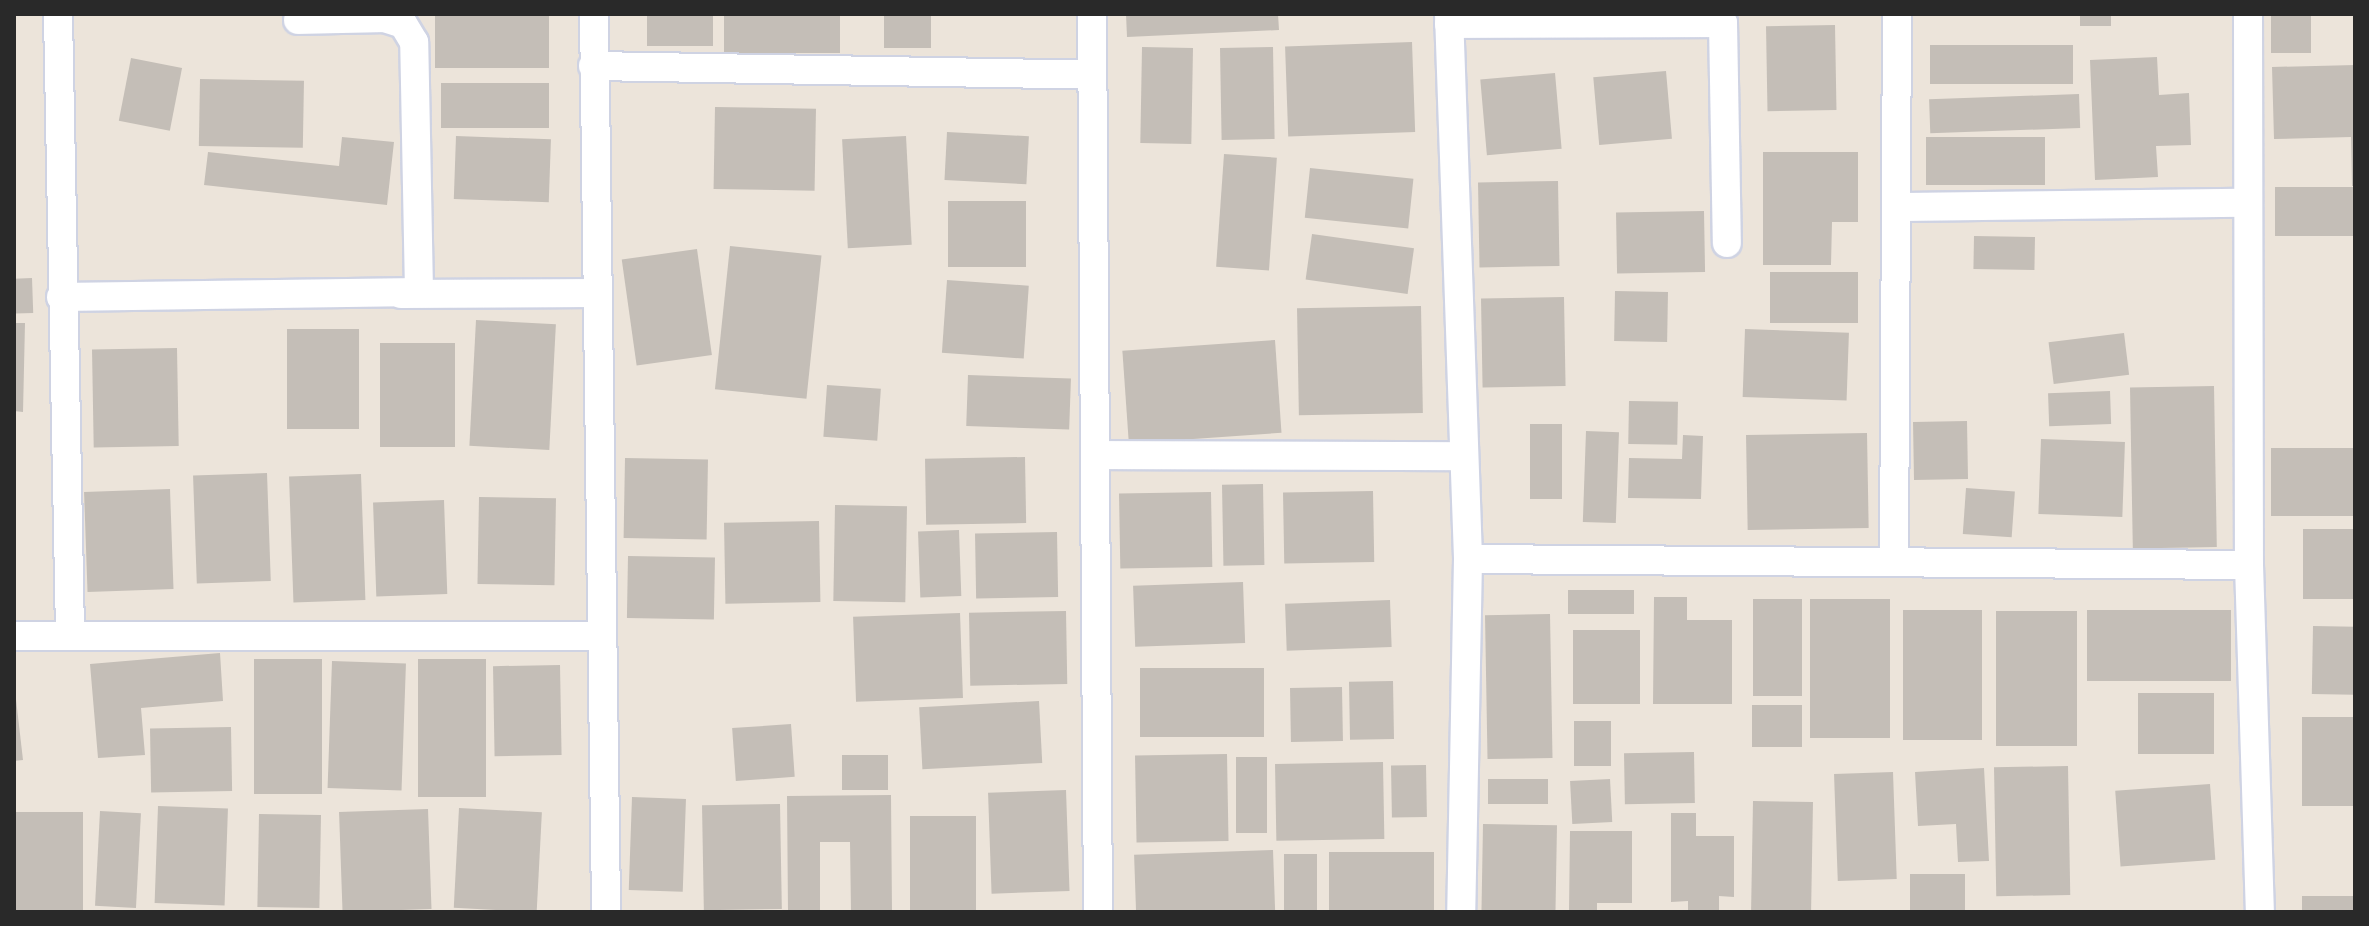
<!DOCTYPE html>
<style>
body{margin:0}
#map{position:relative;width:2369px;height:926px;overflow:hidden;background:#ece4da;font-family:Barlow,sans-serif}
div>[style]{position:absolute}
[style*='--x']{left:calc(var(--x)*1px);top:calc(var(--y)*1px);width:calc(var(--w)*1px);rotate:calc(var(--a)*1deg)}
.building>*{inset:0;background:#c4beb7;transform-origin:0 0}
.roads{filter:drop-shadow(2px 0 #cfd3e3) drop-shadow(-2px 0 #cfd3e3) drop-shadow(0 2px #cfd3e3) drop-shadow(0 -2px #cfd3e3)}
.street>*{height:28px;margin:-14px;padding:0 14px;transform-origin:14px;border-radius:14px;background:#fff}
span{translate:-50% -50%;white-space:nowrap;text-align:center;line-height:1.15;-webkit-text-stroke:6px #fff;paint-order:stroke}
.frame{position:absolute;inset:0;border:16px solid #292929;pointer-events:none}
</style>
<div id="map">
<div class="building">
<div style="left:435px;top:14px;width:114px;height:54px"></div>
<div style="left:647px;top:14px;width:66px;height:32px"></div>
<div style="left:724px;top:14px;width:116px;height:39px"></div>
<div style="left:884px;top:14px;width:47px;height:34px"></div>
<div style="clip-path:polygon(1126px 14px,1278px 14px,1279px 30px,1127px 37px)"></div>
<div style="left:2080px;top:14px;width:31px;height:12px"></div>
<div style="left:2271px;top:14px;width:40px;height:39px"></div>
<div style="left:1835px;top:25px;width:85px;height:69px;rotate:89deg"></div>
<div style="left:1412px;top:42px;width:90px;height:127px;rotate:88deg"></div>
<div style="left:1930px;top:45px;width:143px;height:39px"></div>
<div style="left:1142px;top:47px;width:51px;height:96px;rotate:1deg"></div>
<div style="left:1273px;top:47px;width:92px;height:53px;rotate:89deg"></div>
<div style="clip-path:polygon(2157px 57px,2159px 95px,2189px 93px,2191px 145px,2156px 146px,2158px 177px,2095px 180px,2090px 60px)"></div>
<div style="left:131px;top:58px;width:52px;height:64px;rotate:11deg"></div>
<div style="clip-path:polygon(2355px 65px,2355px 186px,2352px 186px,2351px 137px,2274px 139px,2272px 67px)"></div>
<div style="left:1666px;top:71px;width:68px;height:73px;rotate:85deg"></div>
<div style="left:1555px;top:73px;width:76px;height:75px;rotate:85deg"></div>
<div style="left:200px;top:79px;width:104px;height:67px;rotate:1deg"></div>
<div style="left:549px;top:83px;width:45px;height:108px;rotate:90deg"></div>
<div style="left:2079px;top:94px;width:34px;height:150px;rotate:88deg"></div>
<div style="left:715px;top:107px;width:101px;height:82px;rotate:1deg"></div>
<div style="left:947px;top:132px;width:82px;height:48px;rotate:3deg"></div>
<div style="left:456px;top:136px;width:95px;height:63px;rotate:2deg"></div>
<div style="left:906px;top:136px;width:109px;height:64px;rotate:87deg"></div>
<div style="clip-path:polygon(342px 137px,394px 142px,387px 205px,204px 185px,208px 152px,339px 166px)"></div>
<div style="left:1926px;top:137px;width:119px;height:48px"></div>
<div style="clip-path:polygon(1763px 152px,1858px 152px,1858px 222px,1832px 222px,1831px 265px,1763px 265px)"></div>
<div style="left:1224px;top:154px;width:53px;height:113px;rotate:4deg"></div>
<div style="left:1310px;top:168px;width:104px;height:50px;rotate:6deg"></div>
<div style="left:1558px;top:181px;width:85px;height:80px;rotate:89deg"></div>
<div style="left:2355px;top:187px;width:49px;height:80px;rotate:90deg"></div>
<div style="left:948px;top:201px;width:78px;height:66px"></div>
<div style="left:1704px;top:211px;width:61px;height:88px;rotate:89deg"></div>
<div style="left:1312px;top:234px;width:103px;height:46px;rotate:8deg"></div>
<div style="left:1974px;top:236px;width:61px;height:33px;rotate:1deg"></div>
<div style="left:730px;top:246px;width:92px;height:144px;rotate:6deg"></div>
<div style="left:697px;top:249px;width:107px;height:76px;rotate:82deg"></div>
<div style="left:1770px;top:272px;width:88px;height:51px"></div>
<div style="left:32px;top:278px;width:35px;height:18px;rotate:88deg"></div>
<div style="left:947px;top:280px;width:82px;height:73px;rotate:4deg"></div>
<div style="left:1615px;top:291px;width:53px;height:50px;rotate:1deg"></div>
<div style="left:1564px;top:297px;width:89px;height:83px;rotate:89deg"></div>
<div style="left:1421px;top:306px;width:107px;height:124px;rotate:89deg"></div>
<div style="left:476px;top:320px;width:80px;height:126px;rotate:3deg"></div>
<div style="clip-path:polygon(14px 323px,25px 323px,23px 412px,14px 411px)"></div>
<div style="left:287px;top:329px;width:72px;height:100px"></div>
<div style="left:1745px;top:329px;width:104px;height:68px;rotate:2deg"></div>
<div style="left:2124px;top:333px;width:42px;height:76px;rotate:83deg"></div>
<div style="left:1275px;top:340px;width:93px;height:153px;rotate:86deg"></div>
<div style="left:455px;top:343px;width:104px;height:75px;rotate:90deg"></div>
<div style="left:177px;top:348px;width:98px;height:85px;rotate:89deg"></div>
<div style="left:968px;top:375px;width:103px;height:51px;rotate:2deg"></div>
<div style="left:827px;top:385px;width:54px;height:52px;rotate:4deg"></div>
<div style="left:2214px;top:386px;width:161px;height:84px;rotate:89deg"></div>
<div style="left:2110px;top:391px;width:33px;height:62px;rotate:88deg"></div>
<div style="left:1629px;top:401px;width:49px;height:43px;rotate:1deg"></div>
<div style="left:1967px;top:421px;width:58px;height:54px;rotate:89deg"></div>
<div style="left:1530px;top:424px;width:32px;height:75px"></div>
<div style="left:1586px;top:431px;width:33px;height:91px;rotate:2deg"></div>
<div style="left:1867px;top:433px;width:95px;height:121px;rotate:89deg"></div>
<div style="clip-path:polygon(1683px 435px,1703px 436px,1701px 499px,1628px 498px,1629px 458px,1682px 459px)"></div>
<div style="left:2041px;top:439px;width:84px;height:75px;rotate:2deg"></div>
<div style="left:2355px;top:448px;width:68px;height:84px;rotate:90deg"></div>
<div style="left:1025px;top:457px;width:66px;height:100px;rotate:89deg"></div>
<div style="left:625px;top:458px;width:83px;height:80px;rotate:1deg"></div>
<div style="left:267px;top:473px;width:108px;height:74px;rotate:88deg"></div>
<div style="left:361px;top:474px;width:126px;height:72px;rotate:88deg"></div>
<div style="left:1263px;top:484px;width:81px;height:41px;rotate:89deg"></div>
<div style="left:1966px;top:488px;width:49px;height:46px;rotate:4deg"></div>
<div style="left:170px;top:489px;width:100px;height:86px;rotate:88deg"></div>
<div style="left:1373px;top:491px;width:71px;height:90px;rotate:89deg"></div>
<div style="left:1211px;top:492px;width:75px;height:92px;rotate:89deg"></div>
<div style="left:479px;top:497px;width:77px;height:87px;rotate:1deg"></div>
<div style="left:444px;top:500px;width:94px;height:71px;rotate:88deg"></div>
<div style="left:835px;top:505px;width:72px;height:96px;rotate:1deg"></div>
<div style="left:819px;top:521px;width:81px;height:95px;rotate:89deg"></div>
<div style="left:2355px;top:529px;width:70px;height:52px;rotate:90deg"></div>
<div style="left:959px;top:530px;width:66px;height:41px;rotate:88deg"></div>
<div style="left:1057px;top:532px;width:65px;height:82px;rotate:89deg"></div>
<div style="left:628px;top:556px;width:87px;height:62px;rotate:1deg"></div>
<div style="left:1243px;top:582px;width:61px;height:110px;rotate:88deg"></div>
<div style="left:1568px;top:590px;width:66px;height:24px"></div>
<div style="clip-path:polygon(1654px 597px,1687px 597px,1687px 620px,1732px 620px,1732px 704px,1653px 704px)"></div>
<div style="left:1753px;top:599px;width:49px;height:97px"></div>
<div style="left:1810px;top:599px;width:80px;height:139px"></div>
<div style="left:1390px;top:600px;width:47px;height:105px;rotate:88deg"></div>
<div style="left:1903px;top:610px;width:79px;height:130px"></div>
<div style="left:2087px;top:610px;width:144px;height:71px"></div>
<div style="left:1066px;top:611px;width:73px;height:97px;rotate:89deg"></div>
<div style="left:1996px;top:611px;width:81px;height:135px"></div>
<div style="left:960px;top:613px;width:85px;height:107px;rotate:88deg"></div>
<div style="left:1550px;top:614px;width:144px;height:65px;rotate:89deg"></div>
<div style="left:2313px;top:626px;width:42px;height:68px;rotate:1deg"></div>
<div style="left:1573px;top:630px;width:67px;height:74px"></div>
<div style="clip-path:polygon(220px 653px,223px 701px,141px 708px,145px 755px,98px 758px,90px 664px)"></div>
<div style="left:254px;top:659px;width:68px;height:135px"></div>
<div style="left:418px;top:659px;width:68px;height:138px"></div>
<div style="left:332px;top:661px;width:74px;height:127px;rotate:2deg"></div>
<div style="left:560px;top:665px;width:90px;height:67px;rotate:89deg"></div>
<div style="left:1140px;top:668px;width:124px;height:69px"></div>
<div style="left:1393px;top:681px;width:58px;height:44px;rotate:89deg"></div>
<div style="clip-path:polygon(14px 682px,23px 760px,14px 761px)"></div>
<div style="left:1342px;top:687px;width:54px;height:52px;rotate:89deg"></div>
<div style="left:2138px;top:693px;width:76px;height:61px"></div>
<div style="left:1039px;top:701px;width:62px;height:120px;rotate:87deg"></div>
<div style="left:1752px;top:705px;width:50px;height:42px"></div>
<div style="left:2355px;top:717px;width:89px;height:53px;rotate:90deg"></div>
<div style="left:1574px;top:721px;width:37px;height:45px"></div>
<div style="left:791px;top:724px;width:53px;height:59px;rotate:86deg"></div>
<div style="left:231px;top:727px;width:64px;height:81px;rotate:89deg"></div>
<div style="left:1694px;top:752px;width:51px;height:70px;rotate:89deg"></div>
<div style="left:1227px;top:754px;width:87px;height:92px;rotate:89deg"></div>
<div style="left:842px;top:755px;width:46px;height:35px"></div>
<div style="left:1236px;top:757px;width:31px;height:76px"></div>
<div style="left:1383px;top:762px;width:77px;height:108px;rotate:89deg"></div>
<div style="left:1426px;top:765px;width:52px;height:35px;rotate:89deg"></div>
<div style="left:2068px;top:766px;width:129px;height:74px;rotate:89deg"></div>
<div style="clip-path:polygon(1984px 768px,1989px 861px,1958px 862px,1956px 824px,1918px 826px,1915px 772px)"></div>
<div style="left:1893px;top:772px;width:107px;height:59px;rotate:88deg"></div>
<div style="left:1548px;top:779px;width:25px;height:60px;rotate:90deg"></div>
<div style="left:1610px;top:779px;width:43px;height:40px;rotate:87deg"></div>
<div style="left:2210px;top:784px;width:76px;height:95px;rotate:86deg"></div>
<div style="left:1066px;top:790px;width:101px;height:78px;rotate:88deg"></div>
<div style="clip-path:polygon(891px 795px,892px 912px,851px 912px,850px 842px,820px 842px,820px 912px,788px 912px,787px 796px)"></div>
<div style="left:632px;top:797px;width:54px;height:93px;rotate:2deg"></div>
<div style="left:1753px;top:801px;width:60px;height:110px;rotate:1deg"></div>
<div style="left:780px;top:804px;width:105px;height:78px;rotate:89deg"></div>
<div style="left:158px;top:806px;width:70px;height:97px;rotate:2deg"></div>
<div style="left:459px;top:808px;width:83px;height:100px;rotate:3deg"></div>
<div style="left:428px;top:809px;width:100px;height:89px;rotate:88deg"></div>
<div style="left:100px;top:811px;width:41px;height:95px;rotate:3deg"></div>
<div style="left:83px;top:812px;width:100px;height:69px;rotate:90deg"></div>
<div style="clip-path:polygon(1671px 813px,1696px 813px,1696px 836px,1734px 836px,1734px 897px,1719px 896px,1719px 912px,1688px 912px,1688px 901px,1671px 902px)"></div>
<div style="left:259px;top:814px;width:62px;height:93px;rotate:1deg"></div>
<div style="left:910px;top:816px;width:66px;height:95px"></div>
<div style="left:1483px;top:824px;width:74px;height:88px;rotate:1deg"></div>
<div style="clip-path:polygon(1570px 831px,1632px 831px,1632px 903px,1597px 903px,1597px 912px,1569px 912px)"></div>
<div style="left:1273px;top:850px;width:62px;height:139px;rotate:88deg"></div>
<div style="left:1434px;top:852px;width:60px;height:105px;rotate:90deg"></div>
<div style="left:1284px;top:854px;width:33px;height:58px"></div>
<div style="left:1910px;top:874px;width:55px;height:38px"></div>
<div style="left:2302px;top:896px;width:53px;height:16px"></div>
</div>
<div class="roads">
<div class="street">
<div style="--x:58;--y:14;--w:622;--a:88.89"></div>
<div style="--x:70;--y:636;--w:531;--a:0"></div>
<div style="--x:594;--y:14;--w:898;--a:89.23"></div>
<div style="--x:1092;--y:14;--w:898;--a:89.62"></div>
<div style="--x:1449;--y:14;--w:545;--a:88"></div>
<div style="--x:1468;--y:559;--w:353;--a:91.1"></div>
<div style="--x:2248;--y:14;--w:551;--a:89.9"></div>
<div style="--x:2249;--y:565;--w:347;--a:88.2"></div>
<div style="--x:1449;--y:24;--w:274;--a:-0.2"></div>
<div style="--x:1723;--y:23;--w:220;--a:89"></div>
<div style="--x:593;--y:66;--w:499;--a:1"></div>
<div style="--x:1897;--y:207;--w:350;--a:-0.7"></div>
<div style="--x:401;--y:294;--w:195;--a:-0.3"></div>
<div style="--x:61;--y:297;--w:358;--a:-0.8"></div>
<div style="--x:419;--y:292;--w:250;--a:-91.1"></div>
<div style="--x:414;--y:42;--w:21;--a:-121"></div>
<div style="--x:403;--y:24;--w:19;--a:-162"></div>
<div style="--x:385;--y:18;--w:87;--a:178.7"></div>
<div style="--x:1096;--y:455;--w:365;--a:0.2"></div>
<div style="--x:1468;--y:559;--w:781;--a:0.44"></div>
<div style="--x:1894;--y:561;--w:547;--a:-89.69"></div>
<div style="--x:14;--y:636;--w:56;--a:0"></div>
</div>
</div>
<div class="frame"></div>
</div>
